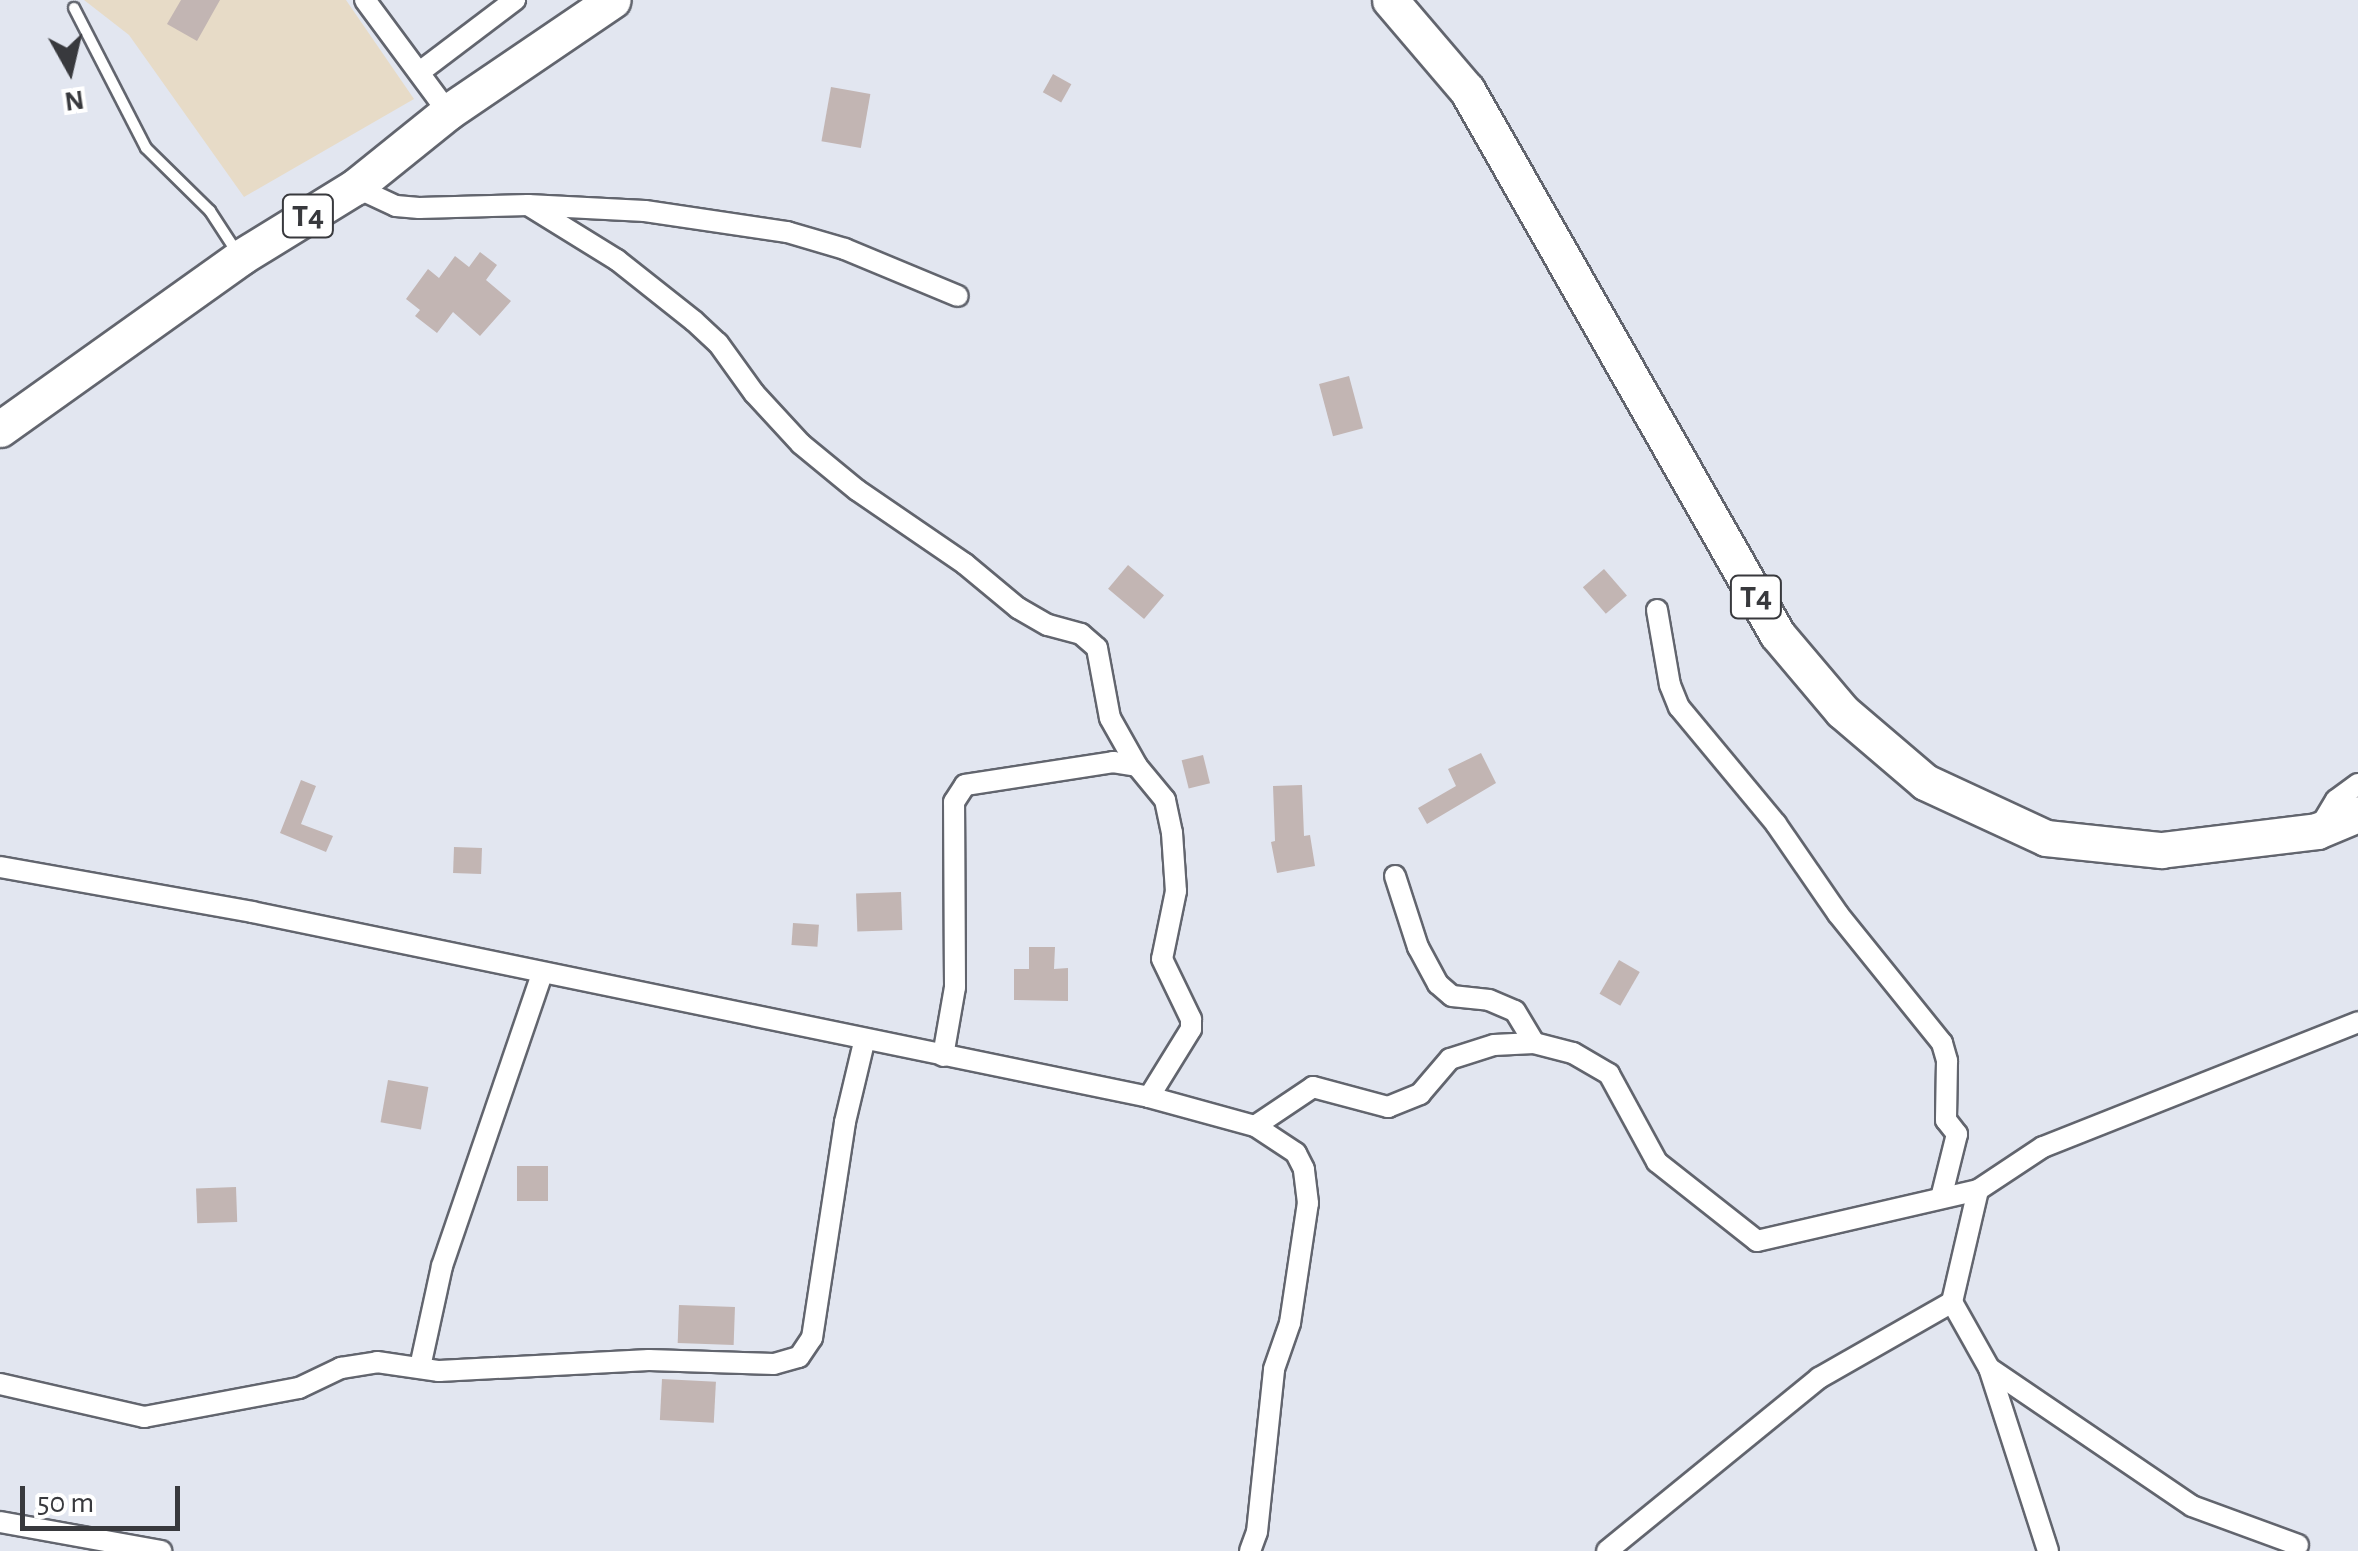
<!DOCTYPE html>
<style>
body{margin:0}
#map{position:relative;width:2358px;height:1551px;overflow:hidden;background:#e2e6f0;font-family:"Alegreya Sans",sans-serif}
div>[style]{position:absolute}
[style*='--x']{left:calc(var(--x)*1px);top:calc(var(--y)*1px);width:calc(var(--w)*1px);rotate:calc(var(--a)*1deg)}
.education>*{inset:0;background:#e7dbc7}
.building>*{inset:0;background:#c2b5b3;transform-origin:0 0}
.roads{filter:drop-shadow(2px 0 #62656e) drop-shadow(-2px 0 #62656e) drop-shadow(0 2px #62656e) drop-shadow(0 -2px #62656e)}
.lane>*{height:10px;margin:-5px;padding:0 5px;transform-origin:5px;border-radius:5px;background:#fff}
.street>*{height:20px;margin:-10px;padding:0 10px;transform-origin:10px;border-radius:10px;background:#fff}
.highway>*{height:35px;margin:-17.5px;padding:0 17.5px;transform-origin:17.5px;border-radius:17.5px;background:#fff}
span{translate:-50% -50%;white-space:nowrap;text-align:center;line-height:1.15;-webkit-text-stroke:9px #fff;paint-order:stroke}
.shield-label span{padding:2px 8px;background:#fff;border:2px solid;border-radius:8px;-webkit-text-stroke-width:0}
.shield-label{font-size:32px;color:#38393d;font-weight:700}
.north{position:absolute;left:20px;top:20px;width:100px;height:100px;-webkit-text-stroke:8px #fff;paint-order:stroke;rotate:172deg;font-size:28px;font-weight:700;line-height:40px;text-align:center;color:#38393d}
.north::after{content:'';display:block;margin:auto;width:35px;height:45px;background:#38393d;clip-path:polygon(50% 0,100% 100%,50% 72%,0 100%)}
.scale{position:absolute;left:20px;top:1486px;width:160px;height:45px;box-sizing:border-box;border:5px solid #38393d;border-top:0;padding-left:12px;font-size:30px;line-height:35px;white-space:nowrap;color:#38393d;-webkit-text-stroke:8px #fff;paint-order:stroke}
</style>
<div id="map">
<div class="education">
<div style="clip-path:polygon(84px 0,346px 0,414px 99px,244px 197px,129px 35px)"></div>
</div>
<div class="building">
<div style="clip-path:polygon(181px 0,220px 0,197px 41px,167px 24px)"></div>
<div style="left:1053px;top:74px;width:21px;height:21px;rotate:29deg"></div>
<div style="left:831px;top:87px;width:40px;height:55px;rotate:10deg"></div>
<div style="clip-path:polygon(480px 252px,497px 265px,486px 280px,511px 301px,480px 336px,453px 312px,437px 333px,415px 316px,420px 310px,406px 299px,428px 269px,439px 278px,455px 256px,469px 267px)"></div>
<div style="left:1349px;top:376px;width:54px;height:31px;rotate:75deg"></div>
<div style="left:1128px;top:565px;width:47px;height:31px;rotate:40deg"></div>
<div style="left:1604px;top:569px;width:35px;height:28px;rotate:49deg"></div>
<div style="clip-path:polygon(1481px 753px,1496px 783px,1427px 824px,1418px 808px,1456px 786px,1448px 769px)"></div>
<div style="left:1203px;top:755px;width:29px;height:22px;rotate:76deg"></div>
<div style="clip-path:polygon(301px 780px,316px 786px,301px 824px,333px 836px,326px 852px,280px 833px)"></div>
<div style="clip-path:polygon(1302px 785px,1304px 836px,1310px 835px,1315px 866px,1277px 873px,1271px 842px,1275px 841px,1273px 786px)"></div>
<div style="left:454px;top:847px;width:28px;height:26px;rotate:2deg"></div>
<div style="left:901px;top:892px;width:38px;height:45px;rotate:88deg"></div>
<div style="left:793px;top:923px;width:26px;height:22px;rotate:4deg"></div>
<div style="clip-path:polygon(1029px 947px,1055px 947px,1054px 969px,1068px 968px,1068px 1001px,1014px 1000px,1014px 969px,1029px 969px)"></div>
<div style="left:1619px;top:960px;width:24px;height:39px;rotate:30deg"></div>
<div style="left:388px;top:1080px;width:41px;height:43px;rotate:10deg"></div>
<div style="left:517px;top:1166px;width:31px;height:35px"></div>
<div style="left:236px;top:1187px;width:35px;height:40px;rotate:88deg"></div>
<div style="left:679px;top:1305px;width:56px;height:38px;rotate:2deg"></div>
<div style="left:662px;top:1379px;width:54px;height:41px;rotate:3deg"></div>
</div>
<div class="roads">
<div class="lane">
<div style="--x:74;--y:8;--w:157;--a:62.8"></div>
<div style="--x:146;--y:148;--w:90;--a:44.5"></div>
<div style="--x:210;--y:211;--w:51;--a:56.9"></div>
</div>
<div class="street">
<div style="--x:365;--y:0;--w:139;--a:53.5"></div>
<div style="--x:421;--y:71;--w:118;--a:-37.1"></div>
<div style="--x:355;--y:187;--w:45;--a:24.9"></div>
<div style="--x:396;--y:206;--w:23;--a:5"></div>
<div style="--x:419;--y:208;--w:109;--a:-1.6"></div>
<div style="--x:528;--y:205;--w:117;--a:2.9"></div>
<div style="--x:645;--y:211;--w:144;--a:8.4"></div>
<div style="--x:787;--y:232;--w:60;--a:16.3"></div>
<div style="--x:845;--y:249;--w:122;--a:22.6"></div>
<div style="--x:528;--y:205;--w:105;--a:31.7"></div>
<div style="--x:617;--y:260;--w:98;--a:38.4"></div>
<div style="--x:694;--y:321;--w:33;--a:43"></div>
<div style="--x:718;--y:343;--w:62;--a:54.2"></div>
<div style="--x:754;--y:393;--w:69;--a:47.3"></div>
<div style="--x:801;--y:444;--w:72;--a:39.4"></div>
<div style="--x:857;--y:490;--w:131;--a:34.4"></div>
<div style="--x:965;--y:564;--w:69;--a:39.7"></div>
<div style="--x:1018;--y:608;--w:34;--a:30"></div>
<div style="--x:1048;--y:625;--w:34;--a:15"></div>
<div style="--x:1081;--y:634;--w:21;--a:41"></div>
<div style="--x:1097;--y:648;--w:71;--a:79.5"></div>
<div style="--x:1110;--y:718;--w:55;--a:60.6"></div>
<div style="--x:1657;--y:610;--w:76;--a:80.2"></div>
<div style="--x:1670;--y:685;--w:24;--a:68"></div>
<div style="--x:1679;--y:707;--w:152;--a:50.3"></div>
<div style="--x:1776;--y:824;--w:109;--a:55.4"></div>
<div style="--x:1838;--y:914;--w:166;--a:51.1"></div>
<div style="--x:1942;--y:1043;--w:19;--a:74"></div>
<div style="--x:1947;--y:1061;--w:59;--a:91"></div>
<div style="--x:1946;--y:1120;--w:18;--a:52"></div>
<div style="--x:1957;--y:1134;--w:66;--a:104"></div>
<div style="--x:2318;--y:830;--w:35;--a:-59"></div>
<div style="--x:2336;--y:800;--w:27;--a:-36"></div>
<div style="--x:0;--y:867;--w:256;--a:10.1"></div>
<div style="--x:252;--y:912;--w:916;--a:11.65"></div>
<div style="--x:1149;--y:1097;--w:110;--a:15.3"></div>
<div style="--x:1255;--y:1126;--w:70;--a:-33.9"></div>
<div style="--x:1313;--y:1087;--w:78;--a:14.9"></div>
<div style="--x:1388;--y:1107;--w:35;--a:-22"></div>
<div style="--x:1420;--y:1094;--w:46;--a:-49.4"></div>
<div style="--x:1450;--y:1059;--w:46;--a:-17.7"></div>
<div style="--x:1494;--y:1045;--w:40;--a:-2.9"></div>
<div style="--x:1534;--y:1043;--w:40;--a:14.4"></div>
<div style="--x:1573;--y:1053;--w:42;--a:30.3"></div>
<div style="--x:1609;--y:1074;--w:100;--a:61.4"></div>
<div style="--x:1657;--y:1162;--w:127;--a:38.3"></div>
<div style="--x:1757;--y:1241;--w:227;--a:-13"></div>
<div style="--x:1978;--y:1190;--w:78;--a:-33.5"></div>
<div style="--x:2043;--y:1147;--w:339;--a:-21.6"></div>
<div style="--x:1395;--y:876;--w:75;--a:72.1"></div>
<div style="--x:1418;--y:947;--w:42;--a:61.6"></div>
<div style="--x:1438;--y:984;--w:18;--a:41"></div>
<div style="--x:1452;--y:996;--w:37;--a:6"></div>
<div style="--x:1489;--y:1000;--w:28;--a:23"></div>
<div style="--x:1515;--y:1011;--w:37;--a:59"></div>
<div style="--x:943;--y:1056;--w:70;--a:-80.1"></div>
<div style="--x:955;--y:987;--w:185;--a:-90.3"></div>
<div style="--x:954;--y:802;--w:20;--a:-57"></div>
<div style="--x:965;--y:785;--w:150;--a:-8.8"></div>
<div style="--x:1113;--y:762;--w:24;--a:9"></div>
<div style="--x:1137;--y:766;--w:44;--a:50.5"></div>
<div style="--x:1165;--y:800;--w:34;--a:78"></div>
<div style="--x:1172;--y:833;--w:58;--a:86.1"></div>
<div style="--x:1176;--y:891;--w:69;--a:101.6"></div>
<div style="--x:1162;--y:959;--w:67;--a:64.2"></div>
<div style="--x:1191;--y:1019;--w:10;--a:90"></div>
<div style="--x:1191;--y:1029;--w:80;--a:121.7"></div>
<div style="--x:1952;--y:1302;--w:76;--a:60.7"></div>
<div style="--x:1989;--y:1368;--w:192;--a:72.1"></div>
<div style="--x:420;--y:1367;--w:103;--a:-77.7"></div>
<div style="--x:442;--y:1266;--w:309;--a:-71.1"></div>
<div style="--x:1989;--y:1368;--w:245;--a:34.2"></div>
<div style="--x:2192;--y:1506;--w:113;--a:20.2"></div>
<div style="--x:0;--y:1384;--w:148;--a:12.9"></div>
<div style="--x:144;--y:1417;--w:158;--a:-10.6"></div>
<div style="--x:299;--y:1388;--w:47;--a:-25.5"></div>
<div style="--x:341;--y:1368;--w:36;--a:-9"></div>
<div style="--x:377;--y:1362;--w:63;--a:8.3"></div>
<div style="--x:439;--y:1371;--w:210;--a:-3"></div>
<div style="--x:649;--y:1360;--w:125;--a:1.8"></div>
<div style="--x:774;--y:1364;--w:26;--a:-16"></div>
<div style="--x:799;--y:1357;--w:23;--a:-56"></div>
<div style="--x:812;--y:1338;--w:219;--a:-81.3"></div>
<div style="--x:845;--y:1122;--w:82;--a:-76.6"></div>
<div style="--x:0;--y:1522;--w:164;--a:10.2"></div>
<div style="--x:1250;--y:1551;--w:20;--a:-70"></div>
<div style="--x:1257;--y:1532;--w:164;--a:-84"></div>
<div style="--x:1274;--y:1369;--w:49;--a:-70.8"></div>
<div style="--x:1290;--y:1323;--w:121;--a:-81.5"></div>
<div style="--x:1308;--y:1203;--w:34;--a:-97"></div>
<div style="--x:1304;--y:1169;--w:18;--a:-117"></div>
<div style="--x:1296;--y:1153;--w:49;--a:-146.6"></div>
<div style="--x:1607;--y:1551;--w:274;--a:-39.2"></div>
<div style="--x:1819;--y:1378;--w:153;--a:-29.7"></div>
<div style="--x:1952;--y:1302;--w:115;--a:-76.9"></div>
</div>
<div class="highway">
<div style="--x:1390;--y:0;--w:118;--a:49.5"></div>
<div style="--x:1467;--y:90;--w:626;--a:60.32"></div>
<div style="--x:1777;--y:634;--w:101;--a:49.8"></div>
<div style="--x:1842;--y:711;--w:109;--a:40.5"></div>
<div style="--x:1925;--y:782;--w:133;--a:24.8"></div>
<div style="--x:2046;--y:838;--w:116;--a:6"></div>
<div style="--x:2161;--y:850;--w:157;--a:-6.9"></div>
<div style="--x:2317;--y:831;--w:44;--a:-22.5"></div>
<div style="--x:0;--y:429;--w:296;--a:-35.5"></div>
<div style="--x:241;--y:257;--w:134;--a:-31.6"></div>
<div style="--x:355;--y:187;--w:119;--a:-38.9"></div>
<div style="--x:448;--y:112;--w:199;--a:-34.2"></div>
</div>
</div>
<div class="shield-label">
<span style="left:308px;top:216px">T4</span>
<span style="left:1756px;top:597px">T4</span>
</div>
<div class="north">N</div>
<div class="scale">50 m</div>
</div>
